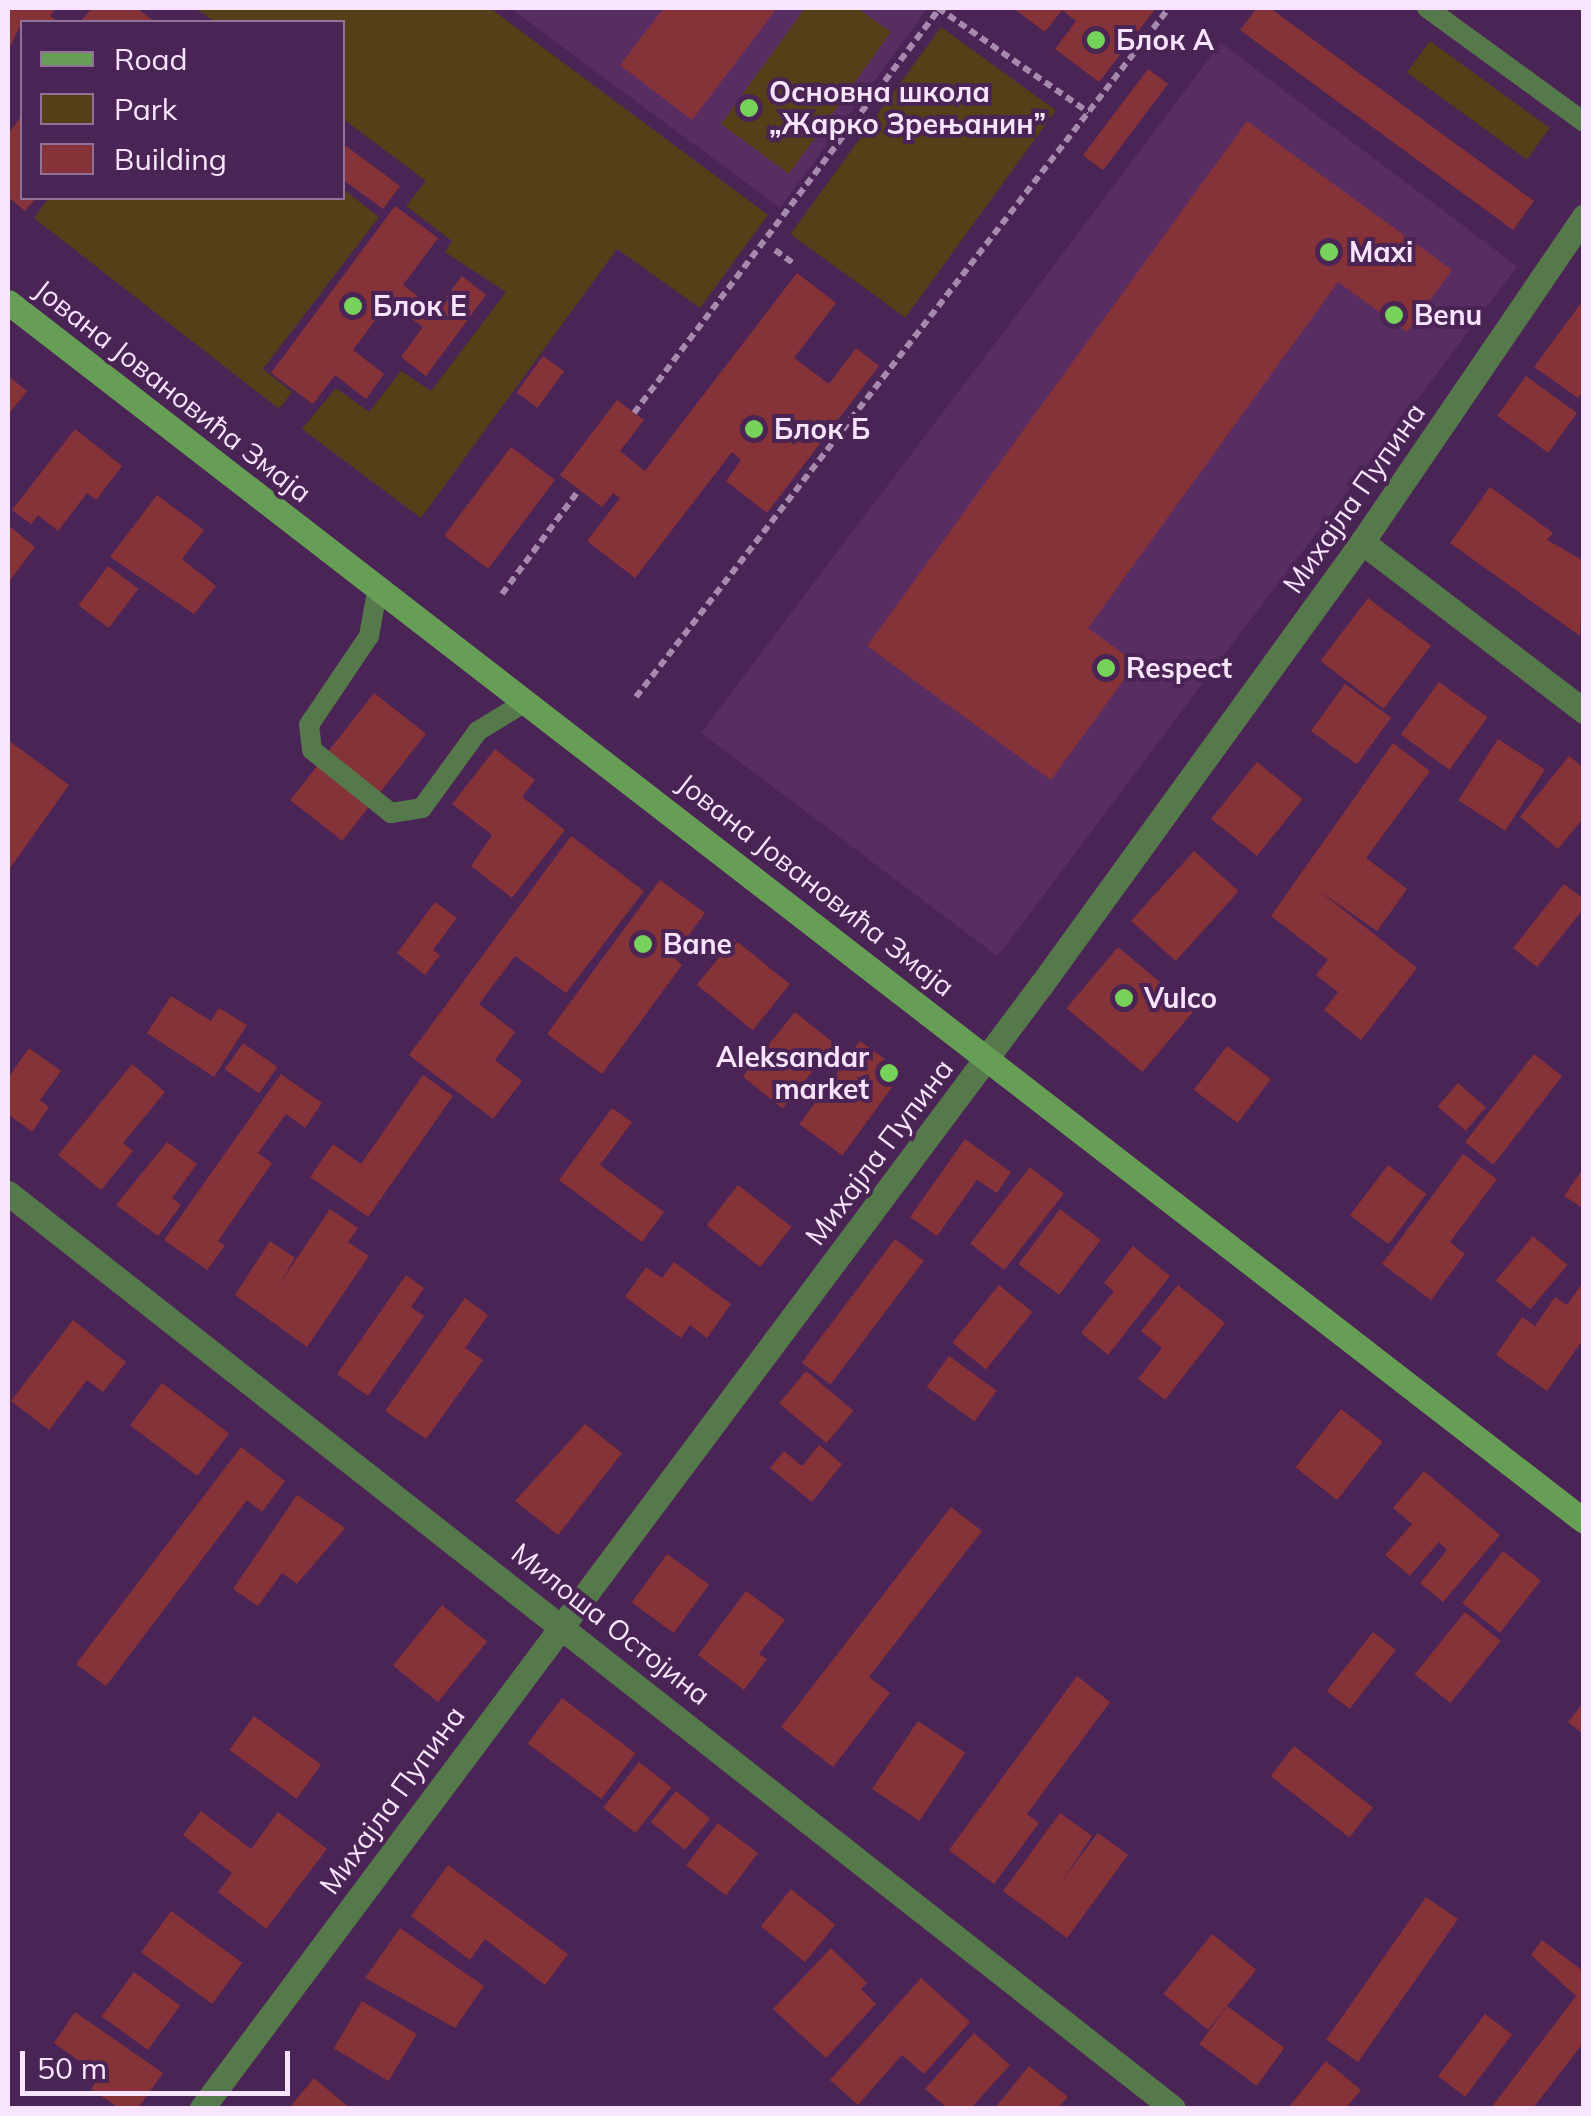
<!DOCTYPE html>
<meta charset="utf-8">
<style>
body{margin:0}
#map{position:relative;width:1591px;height:2116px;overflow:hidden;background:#4a2454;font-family:Mulish,sans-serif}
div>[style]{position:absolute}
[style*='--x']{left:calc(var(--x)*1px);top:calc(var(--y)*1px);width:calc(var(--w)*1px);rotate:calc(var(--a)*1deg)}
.built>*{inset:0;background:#572d62;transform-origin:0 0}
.green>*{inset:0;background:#553f18;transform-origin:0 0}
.building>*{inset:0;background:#853339;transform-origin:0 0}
.path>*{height:6px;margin-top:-3px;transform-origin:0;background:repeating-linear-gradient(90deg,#a68aad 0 8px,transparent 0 13px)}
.service>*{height:20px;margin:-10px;padding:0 10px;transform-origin:10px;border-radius:10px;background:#56794c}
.minor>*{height:25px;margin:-12.5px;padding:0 12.5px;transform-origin:12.5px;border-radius:12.5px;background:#56794c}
.secondary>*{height:25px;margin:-12.5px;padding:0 12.5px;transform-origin:12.5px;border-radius:12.5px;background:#669e56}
.dots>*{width:28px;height:28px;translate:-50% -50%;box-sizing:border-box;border:5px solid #4a2454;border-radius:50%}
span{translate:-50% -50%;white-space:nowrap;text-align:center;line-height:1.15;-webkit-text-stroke:8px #4a2454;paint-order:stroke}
.poi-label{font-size:28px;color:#f8e5fd;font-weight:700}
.left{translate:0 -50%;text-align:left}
.right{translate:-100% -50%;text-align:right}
.street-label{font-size:28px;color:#f8e5fd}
.frame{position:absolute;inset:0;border:10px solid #f8e5fd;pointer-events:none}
.legend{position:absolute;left:20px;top:20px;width:325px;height:180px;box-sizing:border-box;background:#4a2454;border:2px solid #907198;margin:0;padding:12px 18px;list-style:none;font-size:30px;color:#f8e5fd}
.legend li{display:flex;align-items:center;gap:20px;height:50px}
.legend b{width:50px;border:2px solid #907198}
.scale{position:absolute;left:20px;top:2051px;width:270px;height:45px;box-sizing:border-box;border:5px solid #f8e5fd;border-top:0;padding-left:12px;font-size:30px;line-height:35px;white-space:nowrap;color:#f8e5fd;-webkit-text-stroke:8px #4a2454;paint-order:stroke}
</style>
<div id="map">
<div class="built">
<div style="clip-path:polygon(510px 8px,928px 8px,780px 208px)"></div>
<div style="left:1221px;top:43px;width:371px;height:864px;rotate:37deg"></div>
</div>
<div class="green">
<div style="clip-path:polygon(195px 8px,490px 8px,768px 215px,700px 308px,617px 249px,421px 518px,302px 429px,336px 388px,369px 412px,401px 371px,431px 391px,506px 292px,445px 252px,452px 241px,406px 206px,426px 181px,343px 119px,342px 22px,215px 22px)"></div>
<div style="clip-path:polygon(805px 8px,857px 8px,891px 32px,789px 174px,721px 124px)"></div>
<div style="left:941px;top:27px;width:142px;height:256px;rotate:36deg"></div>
<div style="left:1430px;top:41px;width:148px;height:39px;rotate:36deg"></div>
<div style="clip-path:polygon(343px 189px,379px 217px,263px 369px,292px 392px,279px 409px,34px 218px,49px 198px,342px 198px)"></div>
</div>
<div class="building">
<div style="clip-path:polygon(8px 8px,56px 8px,50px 16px,59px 22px,22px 22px,8px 51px)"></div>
<div style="clip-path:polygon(92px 8px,136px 8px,155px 22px,80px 22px)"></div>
<div style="clip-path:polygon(664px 8px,777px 8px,692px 120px,620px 65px)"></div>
<div style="clip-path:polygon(1013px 8px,1156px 8px,1099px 82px,1055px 49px,1076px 21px,1062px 10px,1045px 32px)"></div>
<div style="clip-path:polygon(1257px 8px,1270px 8px,1534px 201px,1513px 230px,1240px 30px)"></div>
<div style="left:1148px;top:69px;width:25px;height:108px;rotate:37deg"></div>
<div style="clip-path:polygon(22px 115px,22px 198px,36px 198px,25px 211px,8px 197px,8px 134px)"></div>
<div style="clip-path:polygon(1247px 121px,1452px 270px,1407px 332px,1338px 282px,1088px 628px,1136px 663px,1051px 780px,867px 646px)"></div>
<div style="clip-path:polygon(342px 143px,400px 186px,383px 209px,342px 179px)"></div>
<div style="clip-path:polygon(395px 206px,438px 238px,403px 285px,436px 310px,462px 276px,486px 295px,426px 376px,401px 357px,423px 327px,389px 302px,353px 350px,384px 374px,366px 399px,335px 375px,313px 404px,271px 373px)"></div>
<div style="clip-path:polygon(797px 273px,836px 303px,794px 358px,829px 384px,856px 348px,879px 366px,767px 513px,726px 481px,741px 460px,732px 452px,635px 578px,587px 541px,620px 498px,613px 493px,602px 507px,560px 475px,617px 400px,644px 420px,620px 451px,645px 471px)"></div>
<div style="clip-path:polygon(1584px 299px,1584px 390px,1578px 398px,1534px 367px)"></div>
<div style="left:543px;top:356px;width:26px;height:45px;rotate:36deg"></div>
<div style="clip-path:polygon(8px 376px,27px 391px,8px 415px)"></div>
<div style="left:1526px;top:376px;width:63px;height:49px;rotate:36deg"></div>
<div style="clip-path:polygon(75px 429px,122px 466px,96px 500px,87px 493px,58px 531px,38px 515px,31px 524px,12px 510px)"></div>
<div style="left:511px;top:447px;width:55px;height:111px;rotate:37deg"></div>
<div style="clip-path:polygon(1490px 487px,1553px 533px,1547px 540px,1584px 561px,1580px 636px,1450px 543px)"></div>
<div style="clip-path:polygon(157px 495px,204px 530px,182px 559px,216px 586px,194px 614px,110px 557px)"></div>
<div style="clip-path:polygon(8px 525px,35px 547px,8px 583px)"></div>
<div style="left:108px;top:566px;width:38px;height:49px;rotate:37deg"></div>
<div style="left:1368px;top:598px;width:79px;height:79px;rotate:37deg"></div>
<div style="left:1439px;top:682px;width:60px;height:65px;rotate:36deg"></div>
<div style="left:1345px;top:684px;width:57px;height:58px;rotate:36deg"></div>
<div style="left:374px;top:693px;width:66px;height:136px;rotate:38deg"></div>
<div style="left:1498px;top:739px;width:56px;height:73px;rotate:33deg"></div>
<div style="clip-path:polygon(8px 740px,69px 785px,8px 871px)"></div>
<div style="clip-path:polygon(1393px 743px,1430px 771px,1366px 858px,1407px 889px,1377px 931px,1318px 890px,1417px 968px,1361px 1040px,1324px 1010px,1338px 992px,1316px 975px,1328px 960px,1271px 916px)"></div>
<div style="clip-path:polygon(495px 749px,535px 780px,522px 797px,565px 830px,512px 898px,471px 866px,492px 835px,452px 804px)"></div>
<div style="clip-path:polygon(1569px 756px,1584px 768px,1584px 817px,1558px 849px,1520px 817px)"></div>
<div style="left:1257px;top:762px;width:59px;height:73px;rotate:39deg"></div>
<div style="clip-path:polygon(571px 836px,644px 891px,566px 993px,515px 956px,479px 1004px,515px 1032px,495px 1060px,522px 1081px,493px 1119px,409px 1055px)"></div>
<div style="left:1194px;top:851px;width:60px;height:94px;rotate:42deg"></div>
<div style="clip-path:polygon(660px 880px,705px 913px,673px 957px,682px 965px,602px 1074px,547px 1034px)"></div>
<div style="clip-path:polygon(1564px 884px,1584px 899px,1584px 908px,1537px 967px,1513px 948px)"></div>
<div style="clip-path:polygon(435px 902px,457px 918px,433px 950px,440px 955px,425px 975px,397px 953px)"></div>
<div style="left:734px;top:939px;width:72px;height:59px;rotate:39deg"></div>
<div style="left:1118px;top:947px;width:99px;height:80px;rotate:40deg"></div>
<div style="clip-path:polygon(171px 996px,211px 1021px,219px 1008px,247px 1025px,214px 1077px,147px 1033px)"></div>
<div style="left:795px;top:1012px;width:51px;height:83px;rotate:39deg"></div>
<div style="left:860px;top:1041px;width:53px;height:103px;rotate:36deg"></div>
<div style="left:243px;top:1043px;width:42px;height:32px;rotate:35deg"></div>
<div style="left:1227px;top:1046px;width:55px;height:55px;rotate:37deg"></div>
<div style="clip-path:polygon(29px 1048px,61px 1071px,40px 1100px,49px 1107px,32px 1132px,8px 1114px,8px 1078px)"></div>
<div style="left:1534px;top:1054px;width:36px;height:112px;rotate:38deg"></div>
<div style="clip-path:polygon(132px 1064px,165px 1092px,123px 1143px,133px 1151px,101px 1190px,58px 1155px)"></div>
<div style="clip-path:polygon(281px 1074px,322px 1103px,305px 1128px,286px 1114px,258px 1153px,272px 1163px,218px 1241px,225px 1246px,207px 1270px,164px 1240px)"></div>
<div style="clip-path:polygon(423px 1075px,453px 1096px,368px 1217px,310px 1177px,333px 1144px,361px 1164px)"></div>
<div style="left:1458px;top:1083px;width:37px;height:31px;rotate:41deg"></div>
<div style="clip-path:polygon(612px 1108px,632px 1122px,600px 1165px,664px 1212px,642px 1242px,559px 1180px)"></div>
<div style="clip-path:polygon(965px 1139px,1011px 1172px,997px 1193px,977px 1180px,937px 1236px,910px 1217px)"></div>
<div style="clip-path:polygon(167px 1142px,197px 1164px,172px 1198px,181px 1205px,158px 1236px,116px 1205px)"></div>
<div style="clip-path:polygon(1463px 1154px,1497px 1179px,1450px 1242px,1465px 1254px,1431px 1300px,1382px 1264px)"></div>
<div style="left:1388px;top:1165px;width:48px;height:63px;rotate:37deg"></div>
<div style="left:1030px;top:1167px;width:43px;height:97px;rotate:38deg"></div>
<div style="clip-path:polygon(1584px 1167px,1584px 1209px,1564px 1196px)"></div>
<div style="left:738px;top:1185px;width:68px;height:51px;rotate:38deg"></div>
<div style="clip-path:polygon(330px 1209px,358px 1228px,348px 1242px,369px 1256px,307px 1347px,235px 1295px,270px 1241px,295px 1258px,279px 1285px)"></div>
<div style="left:1060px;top:1209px;width:51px;height:69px;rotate:37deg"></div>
<div style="left:1533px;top:1236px;width:45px;height:58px;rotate:40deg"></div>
<div style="left:895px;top:1239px;width:36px;height:155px;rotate:37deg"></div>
<div style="clip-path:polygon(1133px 1246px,1170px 1276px,1108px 1355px,1081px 1333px,1114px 1291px,1104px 1283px)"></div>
<div style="clip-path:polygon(674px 1262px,731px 1304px,707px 1338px,690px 1325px,681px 1338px,625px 1297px,646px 1267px,662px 1278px)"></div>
<div style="clip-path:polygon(406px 1275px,424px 1288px,411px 1307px,424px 1316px,368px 1396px,337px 1374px)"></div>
<div style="clip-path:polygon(1584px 1281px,1584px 1338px,1547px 1391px,1496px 1355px,1522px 1317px,1535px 1326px,1555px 1297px,1567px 1305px)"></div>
<div style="left:999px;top:1285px;width:43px;height:74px;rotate:39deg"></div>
<div style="clip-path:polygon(1178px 1285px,1225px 1323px,1165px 1400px,1138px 1379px,1162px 1348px,1141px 1331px)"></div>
<div style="clip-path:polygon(465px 1298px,488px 1315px,465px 1348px,483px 1360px,426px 1439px,385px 1411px)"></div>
<div style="clip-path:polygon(73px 1320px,126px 1362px,103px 1392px,87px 1380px,49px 1430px,11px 1401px)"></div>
<div style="left:949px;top:1356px;width:59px;height:38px;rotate:36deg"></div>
<div style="left:806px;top:1371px;width:62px;height:42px;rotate:40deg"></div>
<div style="left:162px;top:1383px;width:84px;height:53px;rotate:37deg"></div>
<div style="left:1341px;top:1409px;width:53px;height:74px;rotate:38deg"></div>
<div style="clip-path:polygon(585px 1424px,622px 1453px,558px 1535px,515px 1501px)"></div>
<div style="clip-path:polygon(819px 1445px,842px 1464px,812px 1502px,770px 1468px,784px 1451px,802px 1466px)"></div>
<div style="clip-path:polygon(241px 1447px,285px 1481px,262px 1512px,247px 1500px,106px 1686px,76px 1664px)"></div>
<div style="clip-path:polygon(1424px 1471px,1500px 1535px,1443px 1602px,1420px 1583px,1447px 1550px,1439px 1542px,1410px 1576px,1385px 1555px,1412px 1524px,1393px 1508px)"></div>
<div style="clip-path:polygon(297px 1495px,345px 1528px,297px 1584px,282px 1573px,258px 1606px,233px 1589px)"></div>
<div style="clip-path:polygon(951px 1507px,982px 1531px,869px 1677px,890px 1693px,833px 1767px,781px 1727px)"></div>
<div style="left:1503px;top:1551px;width:48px;height:66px;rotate:38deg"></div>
<div style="left:667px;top:1554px;width:52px;height:60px;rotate:36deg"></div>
<div style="clip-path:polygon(746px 1591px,785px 1620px,759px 1654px,767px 1659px,744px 1690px,698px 1655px)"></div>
<div style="left:442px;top:1605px;width:58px;height:78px;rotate:39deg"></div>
<div style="left:1465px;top:1612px;width:46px;height:80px;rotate:39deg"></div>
<div style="left:1373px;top:1632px;width:29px;height:75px;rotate:38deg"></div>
<div style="clip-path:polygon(1077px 1676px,1110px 1702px,1027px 1814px,1039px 1823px,994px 1884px,949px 1850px)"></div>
<div style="left:562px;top:1698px;width:92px;height:57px;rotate:37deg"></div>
<div style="clip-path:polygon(1584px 1702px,1584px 1735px,1568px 1722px)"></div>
<div style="left:254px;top:1716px;width:83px;height:42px;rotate:36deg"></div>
<div style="left:918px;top:1721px;width:57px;height:82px;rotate:34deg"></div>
<div style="left:1294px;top:1746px;width:100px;height:38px;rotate:38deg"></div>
<div style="left:639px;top:1762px;width:41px;height:58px;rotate:38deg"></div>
<div style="left:676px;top:1791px;width:44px;height:40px;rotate:39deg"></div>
<div style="clip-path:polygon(201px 1811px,251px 1849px,278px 1812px,327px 1849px,266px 1929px,218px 1892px,232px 1873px,183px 1835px)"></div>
<div style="clip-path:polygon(1060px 1813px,1092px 1836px,1062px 1881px,1098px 1833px,1128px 1855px,1067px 1938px,1003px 1891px)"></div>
<div style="left:718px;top:1823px;width:50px;height:53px;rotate:37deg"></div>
<div style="clip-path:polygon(448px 1865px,568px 1954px,545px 1985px,485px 1939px,470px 1960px,411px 1916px)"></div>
<div style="left:791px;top:1889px;width:57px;height:48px;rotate:39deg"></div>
<div style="left:1426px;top:1897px;width:39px;height:174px;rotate:35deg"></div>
<div style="left:171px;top:1911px;width:88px;height:51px;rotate:36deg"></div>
<div style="clip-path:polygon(400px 1928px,484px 1986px,455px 2028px,365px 1978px)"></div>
<div style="left:1212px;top:1934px;width:57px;height:77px;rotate:39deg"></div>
<div style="clip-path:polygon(1542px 1940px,1584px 1972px,1584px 2042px,1533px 2108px,1491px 2108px,1576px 1996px,1531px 1955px)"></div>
<div style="clip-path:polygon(831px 1948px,867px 1983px,861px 1989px,876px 2004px,826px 2058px,773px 2009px)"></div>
<div style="left:134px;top:1972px;width:57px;height:55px;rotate:36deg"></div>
<div style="clip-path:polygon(921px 1978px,970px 2022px,924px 2074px,902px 2055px,858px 2105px,830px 2080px)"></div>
<div style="left:362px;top:2001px;width:64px;height:55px;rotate:31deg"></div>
<div style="left:1227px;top:2006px;width:71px;height:47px;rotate:36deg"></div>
<div style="clip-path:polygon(75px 2012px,163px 2073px,138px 2108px,119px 2108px,91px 2089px,100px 2076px,54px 2043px)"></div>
<div style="left:1485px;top:2014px;width:34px;height:78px;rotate:37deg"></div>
<div style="clip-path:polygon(974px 2033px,1010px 2065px,971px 2108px,947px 2108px,925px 2089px)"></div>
<div style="clip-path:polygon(1326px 2061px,1361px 2090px,1346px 2108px,1288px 2108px)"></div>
<div style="clip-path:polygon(1029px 2066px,1068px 2097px,1058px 2108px,995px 2108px)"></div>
<div style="clip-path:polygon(314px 2078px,350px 2108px,289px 2108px)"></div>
</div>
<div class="path">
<div style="--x:938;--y:8;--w:183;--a:34.7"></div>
<div style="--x:775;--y:250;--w:24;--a:36"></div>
<div style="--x:634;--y:413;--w:508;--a:-52.93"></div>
<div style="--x:502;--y:594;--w:129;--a:-53.5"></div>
<div style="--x:636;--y:697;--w:871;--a:-52.28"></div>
</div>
<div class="service">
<div style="--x:1427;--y:8;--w:194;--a:36"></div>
<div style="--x:378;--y:586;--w:51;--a:100.2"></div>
<div style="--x:369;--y:636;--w:107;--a:124"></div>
<div style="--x:309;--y:725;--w:25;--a:83"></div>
<div style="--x:312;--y:750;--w:101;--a:38.6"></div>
<div style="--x:391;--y:813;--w:31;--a:-9"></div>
<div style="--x:422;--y:808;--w:95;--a:-54"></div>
<div style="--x:478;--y:731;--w:57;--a:-31.5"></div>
</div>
<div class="minor">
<div style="--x:1362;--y:542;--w:279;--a:37.3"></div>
<div style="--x:8;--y:1193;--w:1481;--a:38.15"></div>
<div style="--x:202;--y:2108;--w:1402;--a:-53.24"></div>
<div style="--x:1041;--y:985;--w:547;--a:-54.07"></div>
<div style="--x:1362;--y:542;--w:394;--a:-55.7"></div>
</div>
<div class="secondary">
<div style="--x:8;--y:302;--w:1992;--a:37.72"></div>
</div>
<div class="dots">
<div style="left:1096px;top:40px;background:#76d25a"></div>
<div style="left:749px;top:108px;background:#76d25a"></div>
<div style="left:1329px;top:252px;background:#76d25a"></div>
<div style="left:353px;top:306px;background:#76d25a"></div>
<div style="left:1394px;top:315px;background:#76d25a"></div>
<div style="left:754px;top:429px;background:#76d25a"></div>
<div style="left:1106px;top:668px;background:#76d25a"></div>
<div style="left:643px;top:944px;background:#76d25a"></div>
<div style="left:1124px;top:998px;background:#76d25a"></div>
<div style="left:889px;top:1073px;background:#76d25a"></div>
</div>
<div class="poi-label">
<span class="left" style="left:1116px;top:40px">Блок А</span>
<span class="left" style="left:769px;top:108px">Основна школа<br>„Жарко Зрењанин”</span>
<span class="left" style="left:1349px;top:252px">Maxi</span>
<span class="left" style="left:373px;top:306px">Блок Е</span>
<span class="left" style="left:1414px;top:315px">Benu</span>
<span class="left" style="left:774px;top:429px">Блок Б</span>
<span class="left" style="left:1126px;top:668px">Respect</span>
<span class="left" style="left:663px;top:944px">Bane</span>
<span class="left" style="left:1144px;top:998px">Vulco</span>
<span class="right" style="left:869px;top:1073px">Aleksandar<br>market</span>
</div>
<div class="street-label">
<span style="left:173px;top:391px;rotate:38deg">Јована Јовановића Змаја</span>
<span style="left:1354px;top:498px;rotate:-55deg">Михајла Пупина</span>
<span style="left:816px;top:885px;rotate:38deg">Јована Јовановића Змаја</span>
<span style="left:879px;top:1152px;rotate:-53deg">Михајла Пупина</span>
<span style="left:611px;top:1624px;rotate:38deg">Милоша Остојина</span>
<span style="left:392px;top:1800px;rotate:-54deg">Михајла Пупина</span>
</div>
<div class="frame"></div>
<ul class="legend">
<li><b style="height:12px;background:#669e56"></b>Road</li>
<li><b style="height:28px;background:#553f18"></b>Park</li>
<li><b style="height:28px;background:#853339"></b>Building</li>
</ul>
<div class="scale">50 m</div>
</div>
